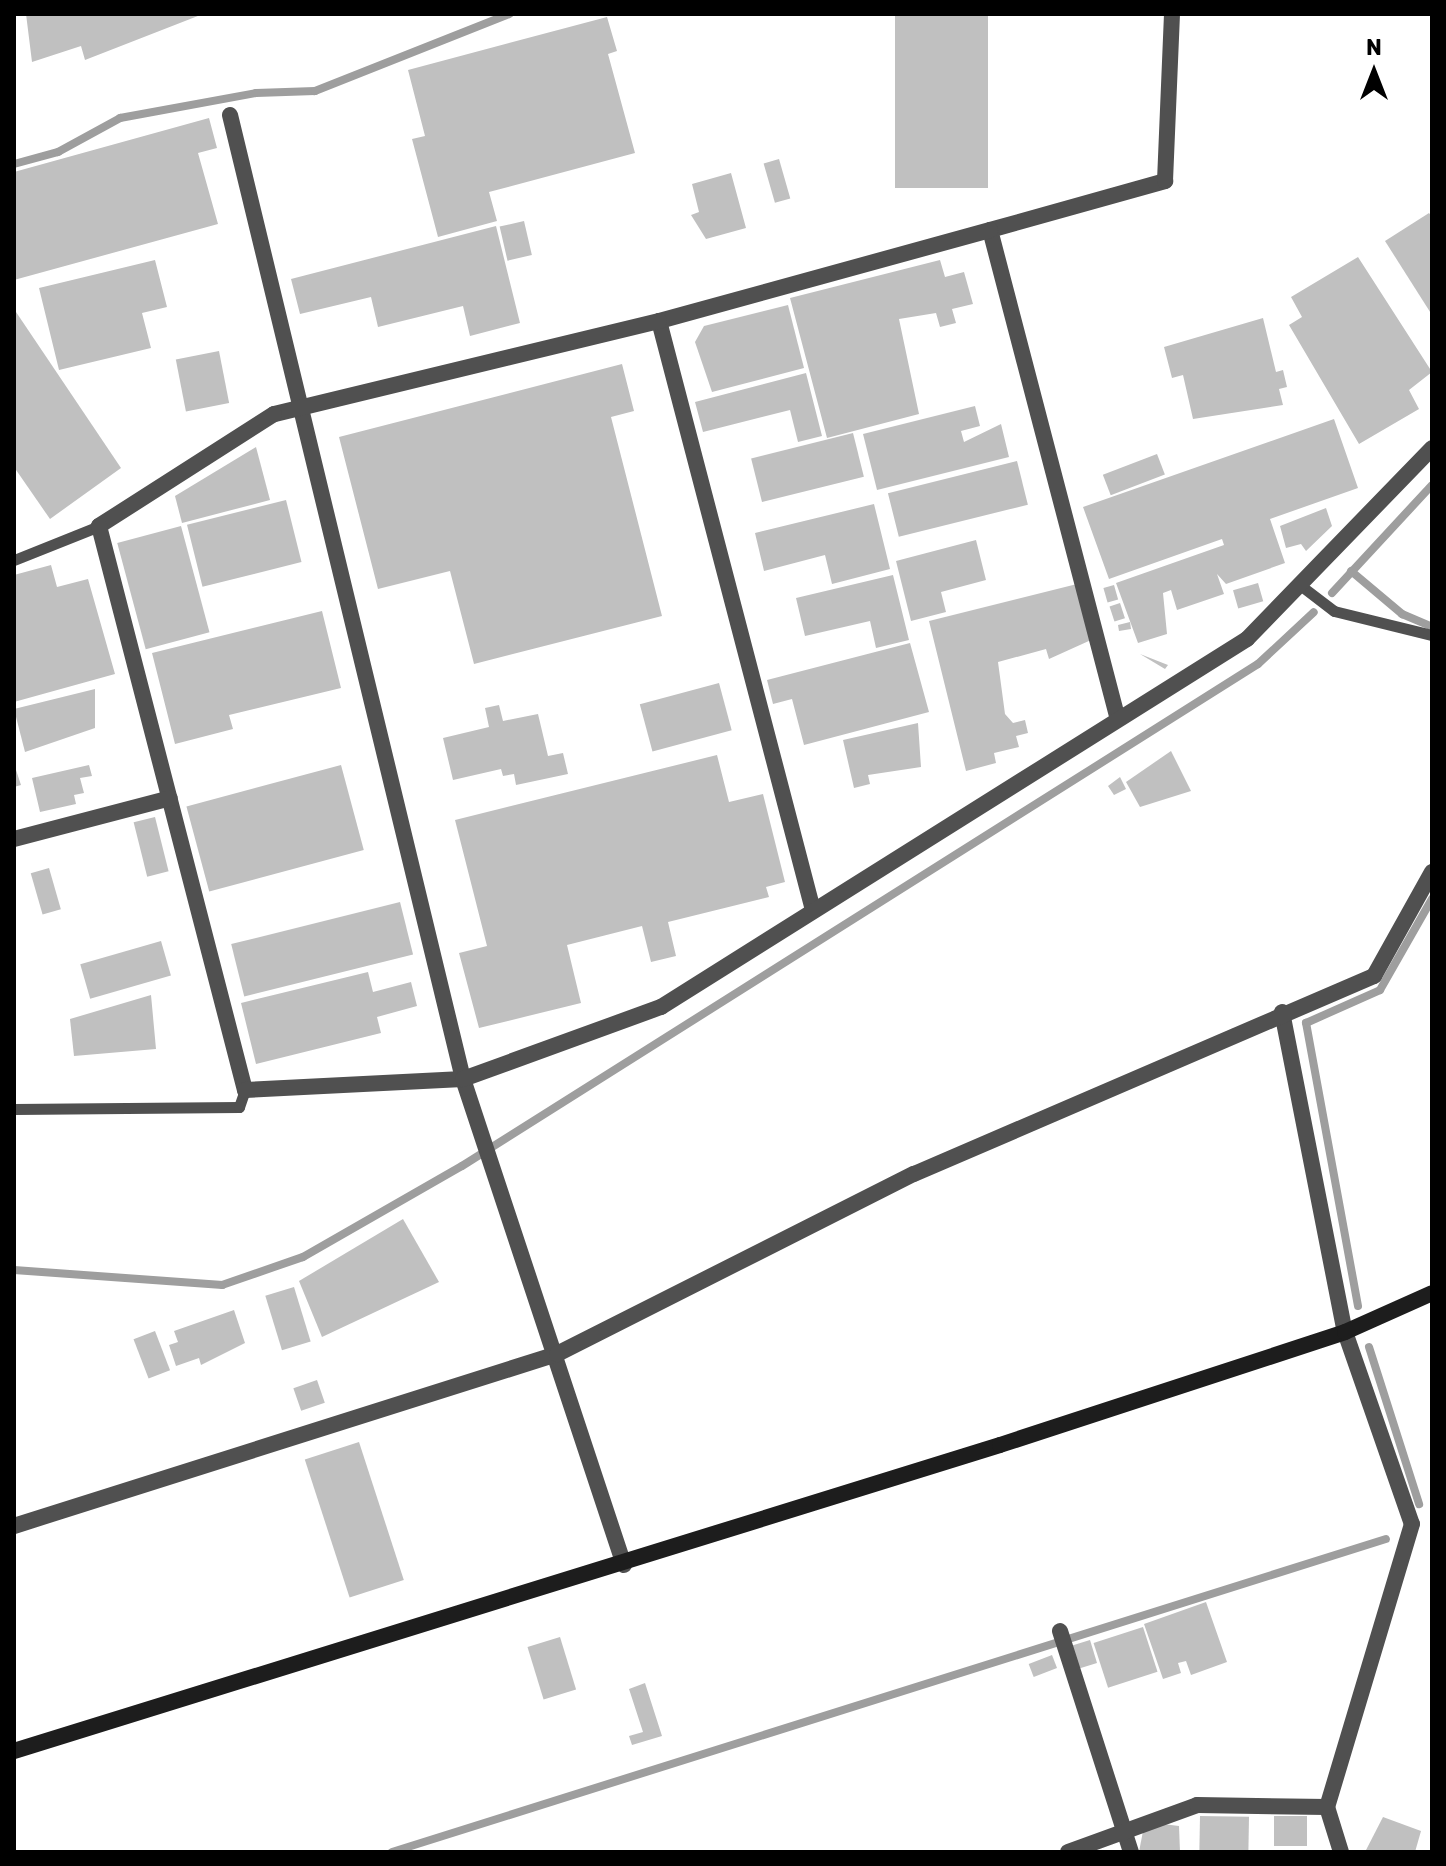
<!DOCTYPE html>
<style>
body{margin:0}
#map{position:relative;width:1446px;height:1866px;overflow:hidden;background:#fff;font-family:Rubik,sans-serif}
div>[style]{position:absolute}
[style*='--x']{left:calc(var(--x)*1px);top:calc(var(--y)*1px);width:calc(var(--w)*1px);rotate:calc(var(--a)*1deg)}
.stream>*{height:8px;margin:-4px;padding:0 4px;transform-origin:4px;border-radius:4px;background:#9e9e9e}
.building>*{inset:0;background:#c0c0c0;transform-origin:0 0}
.lane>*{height:11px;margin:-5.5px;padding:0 5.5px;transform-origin:5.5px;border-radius:5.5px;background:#505050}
.street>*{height:16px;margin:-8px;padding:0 8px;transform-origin:8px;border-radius:8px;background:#505050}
.secondary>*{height:16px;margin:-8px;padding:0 8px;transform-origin:8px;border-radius:8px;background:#1d1d1d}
span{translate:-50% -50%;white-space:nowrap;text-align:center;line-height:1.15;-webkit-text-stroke:8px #fff;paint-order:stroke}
.frame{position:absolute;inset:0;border:16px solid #000;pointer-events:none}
.north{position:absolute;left:1334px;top:32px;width:80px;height:80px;-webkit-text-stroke:6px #fff;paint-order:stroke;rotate:0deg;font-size:22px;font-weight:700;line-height:32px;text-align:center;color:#000}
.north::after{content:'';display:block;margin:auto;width:28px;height:36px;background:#000;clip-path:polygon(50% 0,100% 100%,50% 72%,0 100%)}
</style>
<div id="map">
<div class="stream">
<div style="--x:14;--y:164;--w:46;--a:-15.3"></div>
<div style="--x:58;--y:152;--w:71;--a:-28.7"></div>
<div style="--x:120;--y:118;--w:138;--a:-10.4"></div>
<div style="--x:256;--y:93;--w:59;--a:-1.9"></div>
<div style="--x:315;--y:91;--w:209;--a:-21.6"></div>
<div style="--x:1351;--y:571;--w:67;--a:40.1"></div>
<div style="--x:1402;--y:614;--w:33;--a:23"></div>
<div style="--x:1332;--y:593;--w:147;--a:-47.2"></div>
<div style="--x:14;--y:1270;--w:209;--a:4.1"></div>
<div style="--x:222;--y:1285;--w:86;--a:-19.1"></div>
<div style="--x:303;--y:1257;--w:183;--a:-29.8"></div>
<div style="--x:462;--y:1166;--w:941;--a:-32.24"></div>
<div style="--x:1258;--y:664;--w:76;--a:-42.9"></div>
<div style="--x:1358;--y:1306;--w:288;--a:-100.4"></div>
<div style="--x:1306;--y:1023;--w:81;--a:-24"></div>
<div style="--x:1380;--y:990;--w:105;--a:-60.3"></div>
<div style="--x:1369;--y:1347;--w:165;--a:72.3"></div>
<div style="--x:392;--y:1852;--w:1042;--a:-17.48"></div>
</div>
<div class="building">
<div style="clip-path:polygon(26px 14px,203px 14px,85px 60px,81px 46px,32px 62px)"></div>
<div style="left:895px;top:14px;width:93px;height:174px"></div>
<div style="clip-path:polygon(607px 17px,617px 51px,608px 54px,635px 153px,489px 192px,497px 221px,438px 237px,412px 139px,425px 136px,408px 70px)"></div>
<div style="clip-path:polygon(209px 118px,217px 148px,198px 153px,218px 224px,14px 280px,14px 172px)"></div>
<div style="left:779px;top:159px;width:41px;height:16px;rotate:74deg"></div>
<div style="clip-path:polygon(731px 173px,746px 228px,706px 239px,691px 215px,699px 212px,692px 184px)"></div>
<div style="clip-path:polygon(1429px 213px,1432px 217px,1432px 315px,1385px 241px)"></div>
<div style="left:524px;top:221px;width:35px;height:25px;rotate:77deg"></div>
<div style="clip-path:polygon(496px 226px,520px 323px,470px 336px,463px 306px,378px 327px,371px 297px,300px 314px,291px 279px)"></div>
<div style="clip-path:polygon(1358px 257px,1432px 372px,1409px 390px,1419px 409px,1359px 444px,1289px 325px,1302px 317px,1291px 297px)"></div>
<div style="clip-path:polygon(155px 260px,167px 307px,142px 313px,151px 348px,59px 370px,39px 288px)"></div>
<div style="clip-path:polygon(940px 260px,945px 277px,964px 272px,973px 304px,952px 309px,956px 323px,940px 327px,936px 313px,899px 319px,919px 414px,827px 438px,790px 298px)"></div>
<div style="clip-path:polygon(788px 305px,804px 368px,712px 392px,695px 342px,704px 326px)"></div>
<div style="clip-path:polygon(14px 309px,121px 468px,50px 519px,14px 467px)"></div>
<div style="clip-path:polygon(1263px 318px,1276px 372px,1283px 370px,1287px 387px,1279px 389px,1283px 405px,1193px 419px,1183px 375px,1172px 378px,1164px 347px)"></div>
<div style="left:219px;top:351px;width:53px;height:44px;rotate:79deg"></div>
<div style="clip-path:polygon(622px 364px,634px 411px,611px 417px,662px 616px,474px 664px,450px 571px,378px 589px,339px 437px)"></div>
<div style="clip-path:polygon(806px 373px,822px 436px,798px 442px,790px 410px,703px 432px,695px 402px)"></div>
<div style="clip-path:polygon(975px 406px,980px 426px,961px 431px,964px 442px,1001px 424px,1009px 457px,877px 490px,863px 434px)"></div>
<div style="clip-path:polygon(1334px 419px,1358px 488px,1270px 519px,1285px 563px,1226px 584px,1217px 574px,1224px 594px,1177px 610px,1171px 590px,1163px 593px,1167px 634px,1138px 643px,1116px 583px,1224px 545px,1222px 539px,1109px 579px,1083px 507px)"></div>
<div style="left:853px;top:433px;width:45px;height:105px;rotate:76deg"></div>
<div style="clip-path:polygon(256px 447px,270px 500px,182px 523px,175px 496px)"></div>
<div style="left:1157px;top:454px;width:22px;height:58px;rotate:69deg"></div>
<div style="left:1017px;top:461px;width:45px;height:133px;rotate:76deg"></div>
<div style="left:286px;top:500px;width:64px;height:102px;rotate:76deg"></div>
<div style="clip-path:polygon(874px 504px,890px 569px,832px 584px,825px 555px,764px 571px,755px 533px)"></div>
<div style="clip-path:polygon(1326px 508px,1332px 526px,1306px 551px,1301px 544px,1286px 548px,1280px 526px)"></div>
<div style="left:181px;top:526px;width:110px;height:66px;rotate:75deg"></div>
<div style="clip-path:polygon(976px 540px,986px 580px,941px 592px,946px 612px,911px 621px,896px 561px)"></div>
<div style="clip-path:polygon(51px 565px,57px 587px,88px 579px,115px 674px,14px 702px,14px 575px)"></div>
<div style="clip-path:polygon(893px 575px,909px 640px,876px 648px,870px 621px,805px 636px,796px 598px)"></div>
<div style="left:1258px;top:583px;width:19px;height:26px;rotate:74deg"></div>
<div style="clip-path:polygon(1077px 584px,1091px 640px,1049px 659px,1046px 649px,998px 662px,1005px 714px,1013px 723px,1025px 720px,1028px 733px,1016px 736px,1019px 747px,994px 753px,996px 763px,966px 771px,929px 621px)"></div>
<div style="left:1114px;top:585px;width:15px;height:11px;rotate:74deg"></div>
<div style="left:1120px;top:603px;width:16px;height:11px;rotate:72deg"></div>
<div style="clip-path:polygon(322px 611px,341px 688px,229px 715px,233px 729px,175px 744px,152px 653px)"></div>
<div style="clip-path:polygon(1130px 622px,1131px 629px,1119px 631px,1118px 625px)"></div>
<div style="clip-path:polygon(910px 643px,929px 712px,804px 745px,792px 699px,773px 704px,767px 680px)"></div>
<div style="clip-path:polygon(1140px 654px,1168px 665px,1165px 669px)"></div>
<div style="left:719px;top:683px;width:49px;height:82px;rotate:75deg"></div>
<div style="clip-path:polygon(95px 689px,95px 728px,25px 752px,14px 709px)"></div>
<div style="clip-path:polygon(499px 705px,503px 721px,538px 714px,548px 756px,563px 753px,568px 774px,516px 785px,514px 774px,503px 776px,501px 769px,453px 780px,443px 738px,489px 727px,485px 708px)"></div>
<div style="clip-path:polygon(918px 723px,921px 767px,868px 775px,870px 784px,854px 788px,843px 740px)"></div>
<div style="clip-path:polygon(1171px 751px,1191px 791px,1140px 807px,1126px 782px)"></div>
<div style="clip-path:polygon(717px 755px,729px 802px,763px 794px,785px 882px,766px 887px,769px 897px,668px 922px,676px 956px,651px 962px,642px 926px,567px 945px,581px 1003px,479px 1028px,459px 953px,487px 946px,455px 820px)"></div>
<div style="clip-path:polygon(14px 764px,21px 785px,14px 787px)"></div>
<div style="clip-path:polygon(89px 765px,92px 776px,80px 778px,84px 793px,74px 795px,76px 804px,40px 812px,32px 778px)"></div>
<div style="left:341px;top:765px;width:88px;height:160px;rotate:75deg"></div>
<div style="clip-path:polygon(1120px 777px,1126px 789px,1114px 795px,1108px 786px)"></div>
<div style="left:155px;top:817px;width:56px;height:22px;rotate:76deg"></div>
<div style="left:49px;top:868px;width:43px;height:19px;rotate:74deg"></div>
<div style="left:400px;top:902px;width:54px;height:174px;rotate:76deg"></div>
<div style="left:161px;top:941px;width:36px;height:84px;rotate:74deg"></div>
<div style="clip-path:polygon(368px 972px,373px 992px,411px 982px,417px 1006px,377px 1017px,381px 1033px,256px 1064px,241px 1003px)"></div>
<div style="clip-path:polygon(151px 995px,156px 1049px,74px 1056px,70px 1019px)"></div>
<div style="clip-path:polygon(403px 1219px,439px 1282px,322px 1337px,299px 1281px)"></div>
<div style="left:294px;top:1287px;width:57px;height:30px;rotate:73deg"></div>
<div style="clip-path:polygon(234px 1310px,245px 1343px,201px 1365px,199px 1358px,176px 1366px,169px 1345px,178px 1342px,174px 1331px)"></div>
<div style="left:155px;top:1331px;width:42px;height:23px;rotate:69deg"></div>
<div style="left:317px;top:1380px;width:24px;height:25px;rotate:71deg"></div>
<div style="left:359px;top:1442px;width:145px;height:57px;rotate:72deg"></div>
<div style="clip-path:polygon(1206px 1602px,1227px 1662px,1191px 1675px,1186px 1661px,1178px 1663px,1181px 1673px,1163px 1679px,1144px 1624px)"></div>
<div style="left:1143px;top:1627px;width:47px;height:52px;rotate:72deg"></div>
<div style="left:560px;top:1637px;width:55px;height:34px;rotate:73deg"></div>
<div style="left:1090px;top:1640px;width:24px;height:22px;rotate:73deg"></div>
<div style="left:1052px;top:1655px;width:14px;height:25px;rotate:69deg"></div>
<div style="clip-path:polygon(645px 1683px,662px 1736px,632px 1745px,629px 1736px,643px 1732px,629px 1689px)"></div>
<div style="left:1200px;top:1816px;width:49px;height:35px;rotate:1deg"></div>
<div style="left:1307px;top:1816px;width:30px;height:33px;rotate:90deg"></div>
<div style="clip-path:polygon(1383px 1817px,1421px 1831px,1415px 1852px,1365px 1852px)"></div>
<div style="clip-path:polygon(1163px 1824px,1179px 1826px,1180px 1852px,1139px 1852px,1143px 1831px)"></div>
</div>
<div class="lane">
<div style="--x:14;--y:560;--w:92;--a:-21.8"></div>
<div style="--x:1300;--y:585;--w:43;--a:37.4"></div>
<div style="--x:1334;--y:611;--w:101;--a:13.8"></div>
<div style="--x:14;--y:1109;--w:225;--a:-0.5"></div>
<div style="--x:239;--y:1107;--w:18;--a:-71"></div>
</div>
<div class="street">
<div style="--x:230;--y:115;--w:992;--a:76.41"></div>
<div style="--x:463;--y:1079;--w:512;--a:71.67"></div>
<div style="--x:990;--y:230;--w:182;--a:-15.6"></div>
<div style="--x:1165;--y:181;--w:167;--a:-87.6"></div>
<div style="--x:659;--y:321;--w:609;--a:75.35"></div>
<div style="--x:1117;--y:716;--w:502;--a:-104.64"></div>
<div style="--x:990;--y:230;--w:343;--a:164.6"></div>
<div style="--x:659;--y:321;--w:396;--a:166.4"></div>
<div style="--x:274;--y:414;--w:208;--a:147.4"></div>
<div style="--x:99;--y:526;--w:583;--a:75.49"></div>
<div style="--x:245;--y:1090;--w:218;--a:-2.9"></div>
<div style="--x:463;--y:1079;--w:211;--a:-20"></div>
<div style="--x:661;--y:1007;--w:692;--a:-32.13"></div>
<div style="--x:1247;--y:639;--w:266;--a:-45.9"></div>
<div style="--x:14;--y:839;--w:161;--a:-14.7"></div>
<div style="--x:1282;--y:1012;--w:326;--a:78.9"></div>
<div style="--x:1345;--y:1332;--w:203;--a:70.8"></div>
<div style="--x:1412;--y:1524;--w:295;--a:106.7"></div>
<div style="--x:1327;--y:1807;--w:47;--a:72.7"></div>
<div style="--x:14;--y:1526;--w:570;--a:-17.58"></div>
<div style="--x:557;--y:1354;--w:400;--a:-26.8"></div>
<div style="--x:914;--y:1174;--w:501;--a:-23.29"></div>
<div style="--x:1374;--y:976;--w:119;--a:-60.9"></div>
<div style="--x:1060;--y:1631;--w:232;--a:72.2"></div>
<div style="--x:1068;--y:1852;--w:137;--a:-20"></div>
<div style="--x:1197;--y:1805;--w:130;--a:0.9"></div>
</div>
<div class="secondary">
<div style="--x:14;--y:1751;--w:1032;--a:-17.24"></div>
<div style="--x:1000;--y:1445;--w:363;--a:-18.1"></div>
<div style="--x:1345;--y:1332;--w:95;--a:-24.1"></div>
</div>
<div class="frame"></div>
<div class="north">N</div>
</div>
